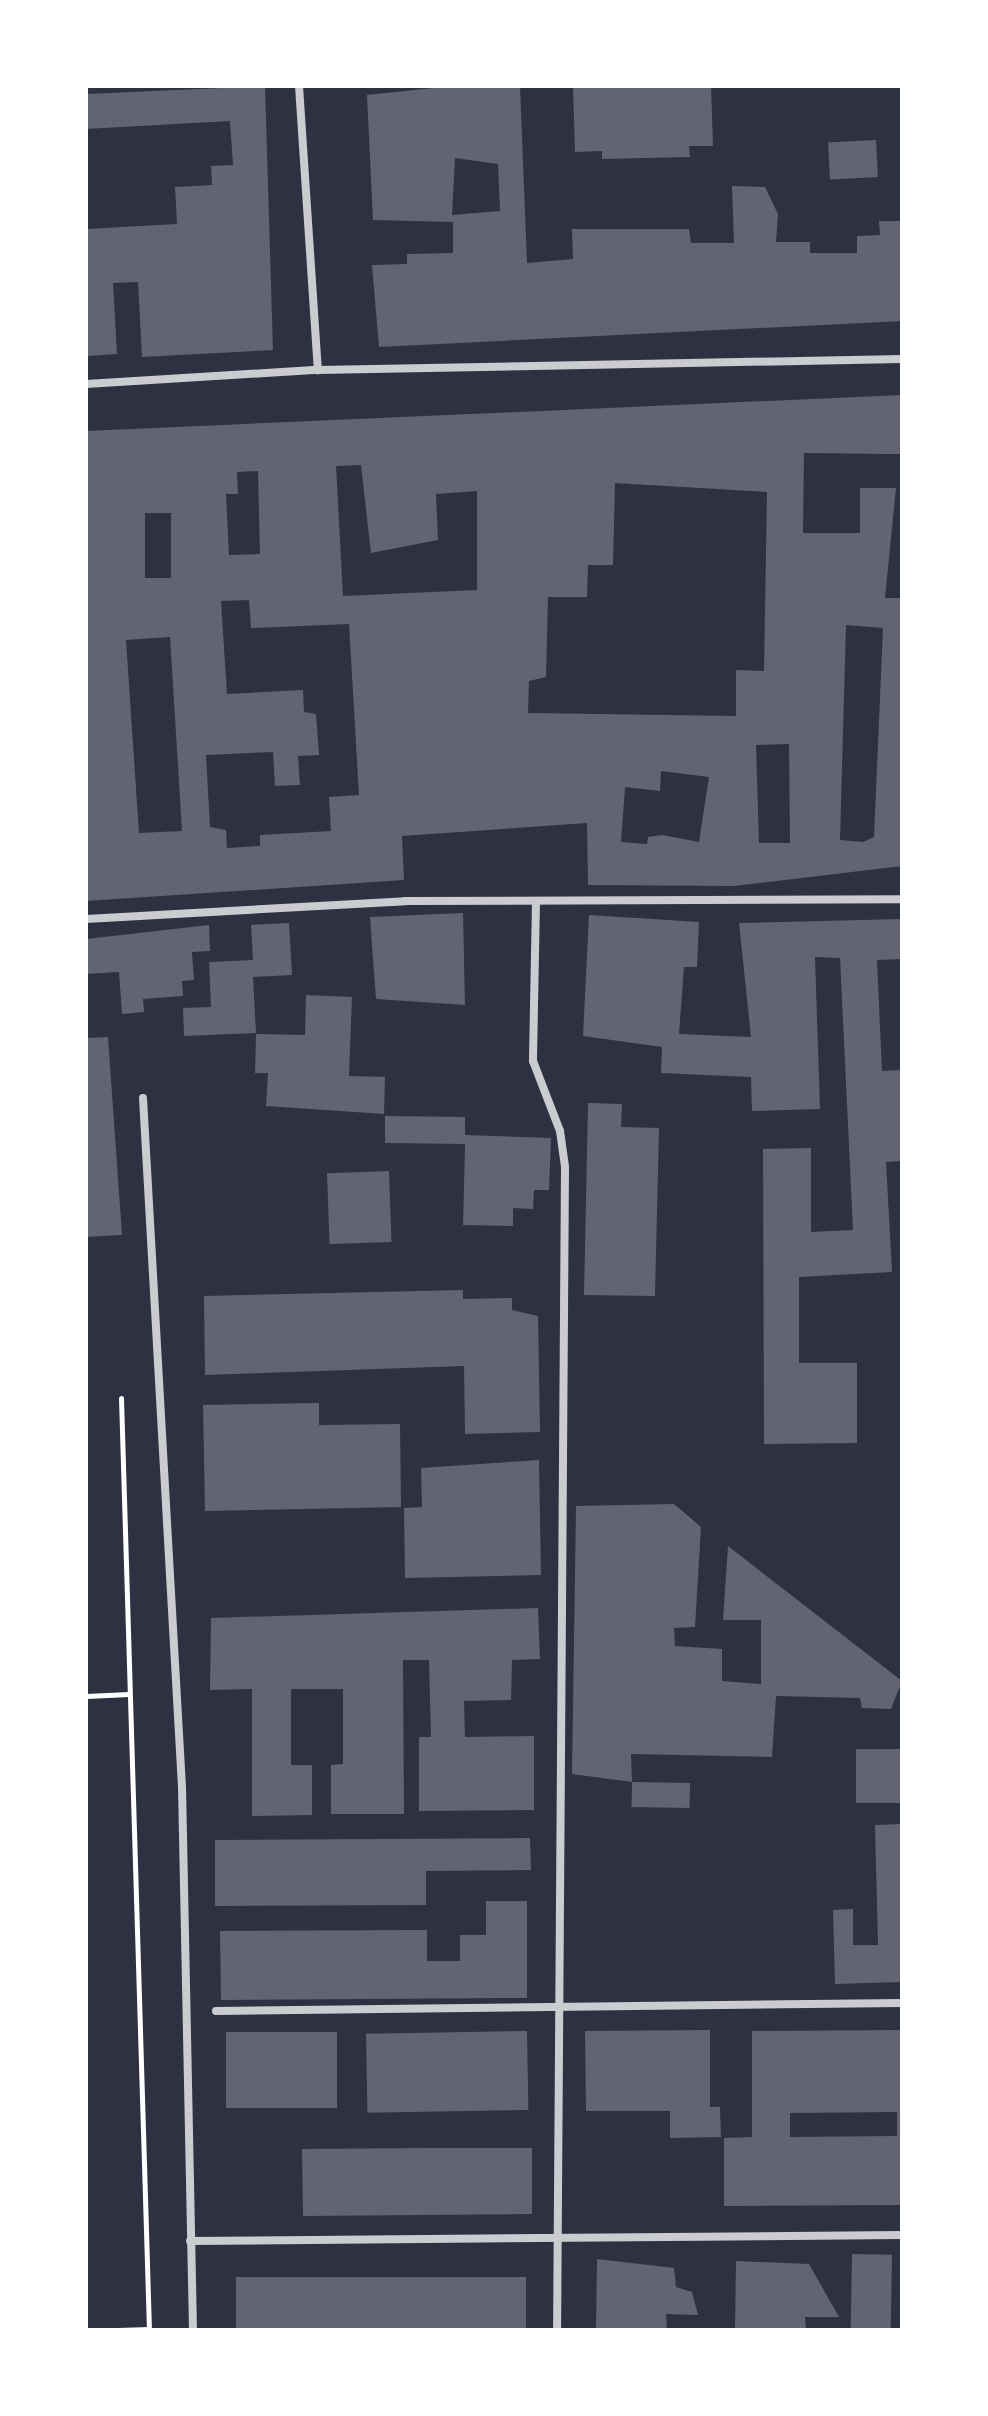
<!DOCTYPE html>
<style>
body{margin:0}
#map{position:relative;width:988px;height:2416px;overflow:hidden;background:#2d3142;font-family:Overpass,sans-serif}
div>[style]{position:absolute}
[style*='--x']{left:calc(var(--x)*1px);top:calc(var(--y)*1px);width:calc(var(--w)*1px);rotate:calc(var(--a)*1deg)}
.building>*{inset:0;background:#626471;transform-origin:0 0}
.path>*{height:5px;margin:-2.5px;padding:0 2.5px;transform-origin:2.5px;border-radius:2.5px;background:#fff}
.minor>*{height:8px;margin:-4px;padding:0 4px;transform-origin:4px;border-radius:4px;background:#caccd0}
span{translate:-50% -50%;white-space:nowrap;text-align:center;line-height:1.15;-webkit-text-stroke:8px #fff;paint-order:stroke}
.frame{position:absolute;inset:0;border:88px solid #fff;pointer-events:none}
</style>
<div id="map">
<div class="building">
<div style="clip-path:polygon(265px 86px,273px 350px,142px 357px,138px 282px,113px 283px,117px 354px,86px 356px,86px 229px,177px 224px,175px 187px,212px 185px,211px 166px,233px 165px,230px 121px,86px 129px,86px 94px)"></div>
<div style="clip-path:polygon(evenodd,452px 86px,520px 86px,527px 263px,573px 259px,572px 229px,689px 229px,691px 243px,734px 243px,732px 186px,765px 187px,778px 214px,776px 242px,810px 242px,810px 253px,857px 253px,857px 236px,880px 235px,879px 221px,902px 221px,902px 321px,379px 347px,372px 265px,407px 264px,407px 254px,453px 253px,453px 222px,373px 220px,367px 95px,452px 86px,455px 158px,498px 164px,500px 211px,452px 215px,455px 158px)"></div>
<div style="clip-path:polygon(573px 86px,711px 86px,713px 146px,689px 146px,690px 157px,602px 159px,602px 151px,575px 152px)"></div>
<div style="left:876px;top:140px;width:37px;height:48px;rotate:87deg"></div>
<div style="clip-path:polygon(evenodd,902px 395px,902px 454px,804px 453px,803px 533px,860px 533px,860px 488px,896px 488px,885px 598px,902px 598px,902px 866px,734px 886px,588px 885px,587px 823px,402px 836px,404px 880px,86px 901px,86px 431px,902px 395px,361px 465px,371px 553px,438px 540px,436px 494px,477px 491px,477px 590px,343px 596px,336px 466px,361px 465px,902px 395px,258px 471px,260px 554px,229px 555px,226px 494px,238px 494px,237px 472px,258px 471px,902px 395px,615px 483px,767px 492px,764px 671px,736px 670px,736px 716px,528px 713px,529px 681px,546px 677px,548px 597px,587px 597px,588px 565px,613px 565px,615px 483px,902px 395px,145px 513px,171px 513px,171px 578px,145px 578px,145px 513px,902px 395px,249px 600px,251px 628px,349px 624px,359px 795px,329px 797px,331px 831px,260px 835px,260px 846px,227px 848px,226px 830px,210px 827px,206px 755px,273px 752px,275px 786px,300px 785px,298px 756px,319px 755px,316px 714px,304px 712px,303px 690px,227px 694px,221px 601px,249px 600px,902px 395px,846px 625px,883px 628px,874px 837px,863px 842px,840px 840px,846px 625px,902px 395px,170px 637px,182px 831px,139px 833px,126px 640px,170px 637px,902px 395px,789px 744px,790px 843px,759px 843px,756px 745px,789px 744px,902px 395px,661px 771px,709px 777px,699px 842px,662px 835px,648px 837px,647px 844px,621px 842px,625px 787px,660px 791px,661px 771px)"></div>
<div style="clip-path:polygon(463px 913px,465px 1005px,376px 999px,370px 917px)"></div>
<div style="clip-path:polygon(589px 915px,699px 922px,697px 967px,684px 967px,679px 1034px,751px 1037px,739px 923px,902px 919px,902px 959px,877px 960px,882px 1071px,902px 1070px,902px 1161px,886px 1162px,892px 1272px,799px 1277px,799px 1363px,857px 1363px,857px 1443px,764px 1444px,763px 1149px,811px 1148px,811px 1232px,853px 1230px,840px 958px,815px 957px,820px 1109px,752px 1111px,751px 1077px,661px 1073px,662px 1047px,583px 1036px)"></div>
<div style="clip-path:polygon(289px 923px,292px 975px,253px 977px,256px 1033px,184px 1036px,183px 1008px,211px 1007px,209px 962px,253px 960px,251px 925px)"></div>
<div style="clip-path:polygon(209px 925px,210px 951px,192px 952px,194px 980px,182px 981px,183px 996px,143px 999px,144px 1012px,122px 1014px,119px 972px,86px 974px,86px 939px)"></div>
<div style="clip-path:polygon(306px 995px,352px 997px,349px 1076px,385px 1077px,384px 1114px,266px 1106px,268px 1073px,255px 1073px,256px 1034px,305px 1035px)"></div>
<div style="clip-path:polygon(108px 1037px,122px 1235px,86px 1237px,86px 1038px)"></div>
<div style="clip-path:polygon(588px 1103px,622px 1104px,621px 1127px,659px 1128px,655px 1296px,584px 1295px)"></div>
<div style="clip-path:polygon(385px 1116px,465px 1117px,465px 1135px,551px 1138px,549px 1190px,534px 1190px,533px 1209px,513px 1208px,513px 1226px,463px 1225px,465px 1144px,385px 1143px)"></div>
<div style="left:389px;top:1171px;width:71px;height:62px;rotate:88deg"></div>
<div style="clip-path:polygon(463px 1290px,463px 1299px,512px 1298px,512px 1310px,538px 1316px,540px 1432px,465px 1434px,464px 1366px,205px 1375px,204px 1296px)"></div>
<div style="clip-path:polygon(319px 1403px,319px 1425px,400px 1424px,401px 1507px,205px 1511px,203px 1405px)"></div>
<div style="clip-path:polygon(539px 1460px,541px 1575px,405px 1578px,404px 1508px,422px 1507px,421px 1468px)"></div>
<div style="clip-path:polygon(674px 1504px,701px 1527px,695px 1627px,674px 1628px,675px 1646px,722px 1649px,722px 1681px,761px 1684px,761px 1620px,723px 1620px,728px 1546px,902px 1681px,891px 1709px,862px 1708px,860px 1698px,776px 1696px,772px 1757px,631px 1754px,632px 1782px,572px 1774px,576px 1506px)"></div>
<div style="clip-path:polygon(538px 1608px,540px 1659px,512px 1660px,511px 1700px,464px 1701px,465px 1737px,534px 1736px,534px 1810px,419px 1811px,419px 1737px,431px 1737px,429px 1660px,403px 1660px,404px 1814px,331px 1814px,331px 1765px,343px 1764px,343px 1689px,291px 1689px,291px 1765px,312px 1765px,312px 1815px,252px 1816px,252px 1689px,210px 1690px,211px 1618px)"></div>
<div style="left:902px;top:1749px;width:54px;height:46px;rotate:90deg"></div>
<div style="left:632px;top:1782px;width:58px;height:25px;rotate:1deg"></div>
<div style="clip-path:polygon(902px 1824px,902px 1982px,835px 1984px,833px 1910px,853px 1909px,853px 1945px,878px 1945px,875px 1825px)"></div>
<div style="clip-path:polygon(530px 1838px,531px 1870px,426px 1871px,426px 1905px,215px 1906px,215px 1840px)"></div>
<div style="clip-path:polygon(486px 1901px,527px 1901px,527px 1998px,221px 2000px,220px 1931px,427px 1930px,427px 1961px,460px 1961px,460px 1935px,486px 1935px)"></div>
<div style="clip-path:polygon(710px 2030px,710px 2107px,720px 2107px,721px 2137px,670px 2138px,670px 2111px,586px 2111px,585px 2031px)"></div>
<div style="clip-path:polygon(evenodd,902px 2030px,902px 2205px,724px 2206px,724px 2138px,752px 2137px,752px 2031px,902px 2030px,897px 2112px,897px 2136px,790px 2137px,790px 2113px,897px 2112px)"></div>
<div style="left:527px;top:2031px;width:79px;height:161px;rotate:89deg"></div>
<div style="left:337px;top:2032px;width:76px;height:111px;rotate:90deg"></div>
<div style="clip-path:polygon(426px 2148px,532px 2148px,532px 2214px,303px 2216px,302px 2149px)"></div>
<div style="left:852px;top:2254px;width:40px;height:76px;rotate:1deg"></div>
<div style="clip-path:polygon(597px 2259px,674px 2268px,676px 2287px,692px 2292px,698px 2315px,666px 2314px,667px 2330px,596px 2330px)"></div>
<div style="clip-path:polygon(736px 2261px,809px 2264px,839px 2317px,805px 2317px,806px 2330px,735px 2330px)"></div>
<div style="left:526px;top:2277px;width:53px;height:290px;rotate:90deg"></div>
</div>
<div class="path">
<div style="--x:121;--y:1398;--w:932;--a:88.28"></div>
<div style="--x:86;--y:1696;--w:43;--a:-2.7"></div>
<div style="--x:118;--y:2330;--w:31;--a:-2"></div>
</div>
<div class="minor">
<div style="--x:299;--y:86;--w:285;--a:86.2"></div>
<div style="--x:86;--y:384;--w:232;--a:-3.5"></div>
<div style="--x:318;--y:370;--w:584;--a:-1.08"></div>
<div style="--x:536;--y:902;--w:159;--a:91.1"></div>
<div style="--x:533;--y:1061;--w:75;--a:68.9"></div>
<div style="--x:560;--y:1131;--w:36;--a:82"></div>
<div style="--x:565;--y:1167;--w:1163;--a:90.39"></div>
<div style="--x:86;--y:919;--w:320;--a:-3.2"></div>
<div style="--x:405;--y:901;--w:497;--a:-0.2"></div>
<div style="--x:143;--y:1098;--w:690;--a:86.76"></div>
<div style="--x:182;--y:1787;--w:543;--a:88.84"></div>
<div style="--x:216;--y:2011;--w:686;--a:-0.67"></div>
<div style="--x:190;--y:2241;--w:712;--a:-0.48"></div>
</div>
<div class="frame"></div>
</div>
